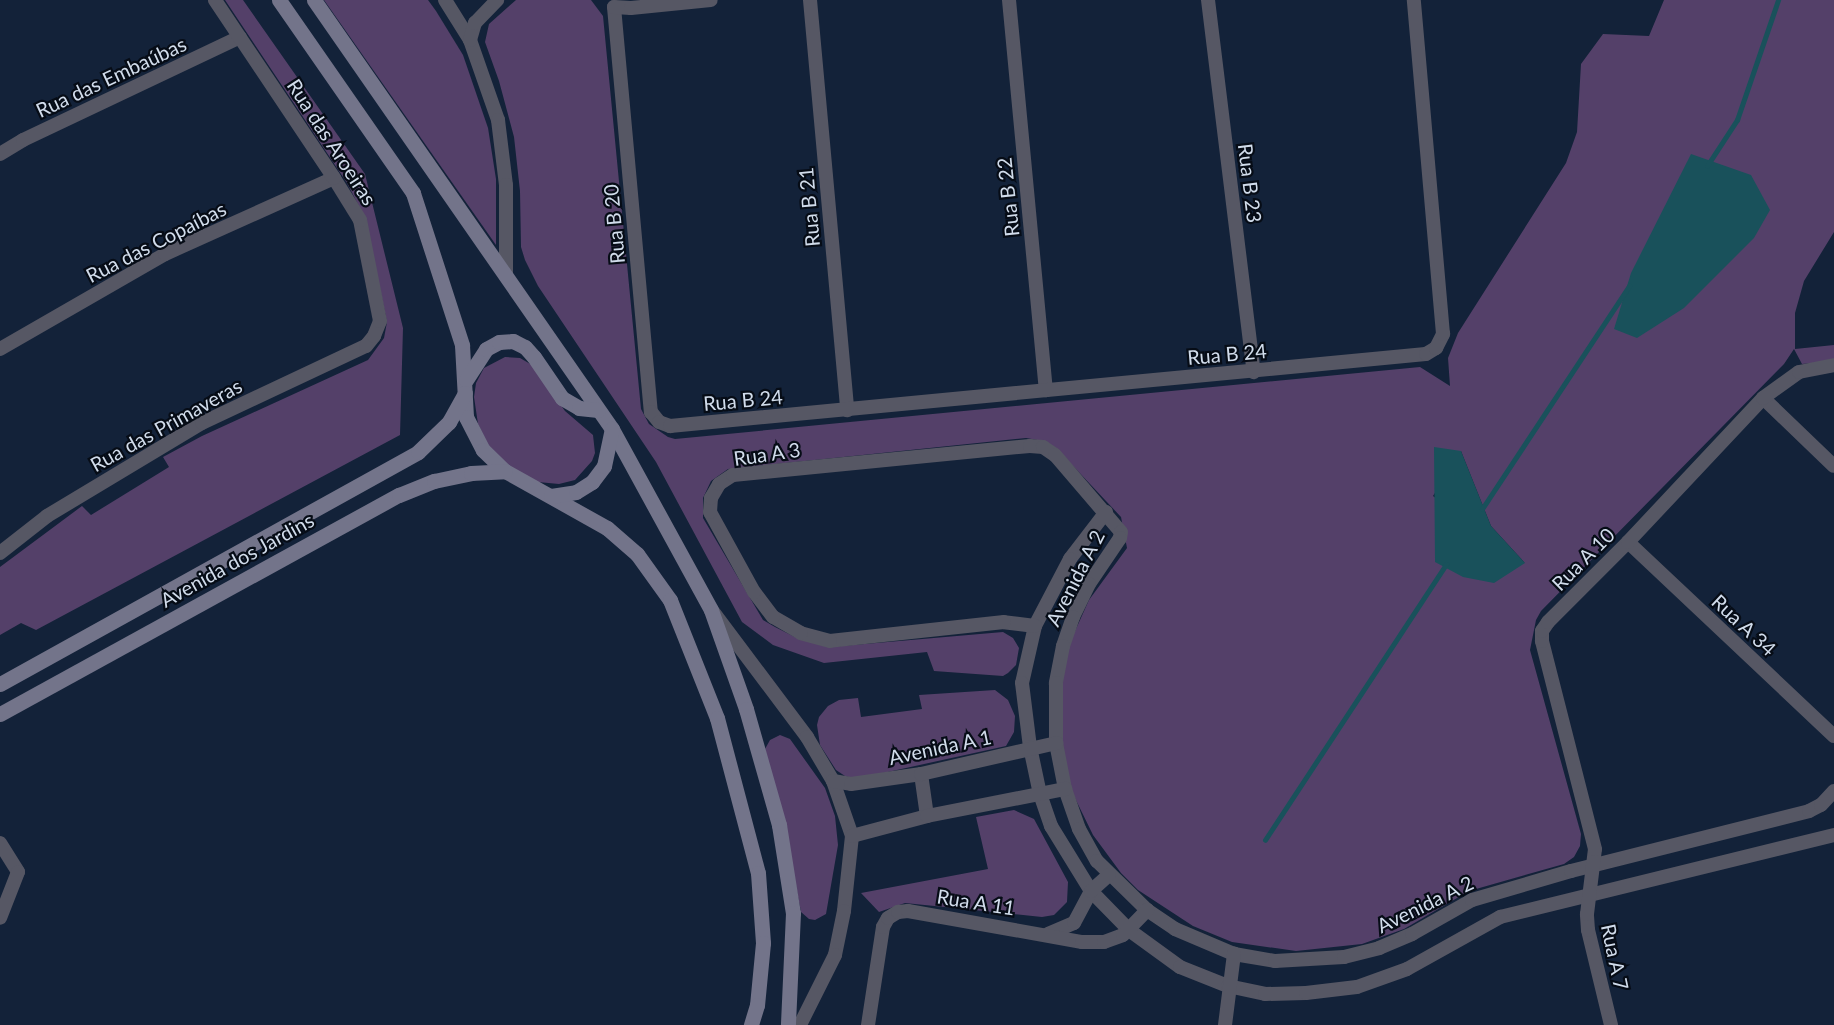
<!DOCTYPE html>
<meta charset="utf-8">
<style>
body{margin:0}
#map{position:relative;width:1834px;height:1025px;overflow:hidden;background:#132239;font-family:Lato,sans-serif}
div>[style]{position:absolute}
[style*='--x']{left:calc(var(--x)*1px);top:calc(var(--y)*1px);width:calc(var(--w)*1px);rotate:calc(var(--a)*1deg)}
.green>*{inset:0;background:#544069}
.water>*{inset:0;background:#19515b}
.stream>*{height:4.5px;margin:-2.25px;padding:0 2.25px;transform-origin:2.25px;border-radius:2.25px;background:#19515b}
.street>*{height:14px;margin:-7px;padding:0 7px;transform-origin:7px;border-radius:7px;background:#565764}
.secondary>*{height:15px;margin:-7.5px;padding:0 7.5px;transform-origin:7.5px;border-radius:7.5px;background:#73748a}
span{translate:-50% -50%;white-space:nowrap;text-align:center;line-height:1.15;-webkit-text-stroke:4.5px #060c16;paint-order:stroke}
.street-label{font-size:20px;color:#d1dceb}
</style>
<div id="map">
<div class="green">
<div style="clip-path:polygon(225px 0,243px 0,365px 174px,403px 328px,400px 435px,36px 630px,21px 623px,0 635px,0 567px,82px 506px,91px 515px,169px 467px,163px 457px,202px 436px,368px 360px,384px 338px,387px 322px,365px 218px,347px 183px)"></div>
<div style="clip-path:polygon(324px 0,428px 0,436px 11px,463px 55px,488px 128px,496px 179px,496px 245px)"></div>
<div style="clip-path:polygon(evenodd,516px 0,591px 0,603px 16px,641px 409px,649px 424px,668px 437px,675px 439px,1420px 367px,1450px 386px,1448px 358px,1458px 333px,1566px 163px,1577px 132px,1581px 64px,1603px 34px,1649px 36px,1664px 0,1834px 0,1834px 232px,1804px 281px,1795px 313px,1795px 349px,1834px 345px,1834px 361px,1802px 364px,1794px 349px,1784px 364px,1541px 611px,1536px 620px,1530px 650px,1581px 834px,1580px 846px,1574px 857px,1564px 864px,1469px 891px,1404px 929px,1362px 944px,1296px 951px,1232px 942px,1193px 926px,1138px 890px,1121px 873px,1093px 835px,1072px 792px,1061px 746px,1061px 681px,1071px 640px,1089px 600px,1127px 548px,1121px 517px,1059px 451px,1043px 441px,1026px 438px,728px 469px,711px 481px,703px 498px,703px 518px,763px 620px,775px 627px,799px 639px,830px 647px,1003px 632px,1013px 638px,1019px 648px,1016px 665px,1008px 673px,1003px 676px,934px 671px,927px 652px,824px 663px,773px 645px,742px 622px,656px 462px,538px 286px,525px 260px,521px 247px,520px 191px,514px 137px,499px 81px,485px 42px,489px 24px,516px 0,1461px 451px,1491px 526px,1525px 563px,1433px 496px,1461px 451px)"></div>
<div style="clip-path:polygon(505px 357px,520px 358px,532px 365px,565px 411px,593px 435px,595px 453px,592px 461px,575px 480px,559px 484px,538px 482px,516px 473px,490px 449px,478px 424px,474px 397px,476px 383px,484px 368px)"></div>
<div style="clip-path:polygon(995px 690px,1008px 700px,1015px 716px,1014px 732px,1006px 746px,856px 779px,845px 776px,836px 770px,820px 745px,817px 725px,819px 717px,828px 706px,839px 700px,858px 698px,861px 717px,922px 709px,919px 695px)"></div>
<div style="clip-path:polygon(780px 735px,790px 739px,825px 788px,835px 816px,838px 845px,826px 914px,815px 920px,809px 919px,801px 912px,786px 834px,765px 749px,770px 740px)"></div>
<div style="clip-path:polygon(1014px 810px,1034px 819px,1068px 882px,1067px 902px,1054px 915px,1042px 917px,905px 903px,879px 912px,861px 893px,988px 869px,976px 817px)"></div>
</div>
<div class="water">
<div style="clip-path:polygon(1691px 154px,1751px 175px,1770px 210px,1754px 238px,1684px 308px,1637px 338px,1614px 329px,1631px 273px)"></div>
<div style="clip-path:polygon(1434px 447px,1461px 451px,1491px 526px,1525px 563px,1494px 583px,1463px 577px,1435px 562px)"></div>
</div>
<div class="stream">
<div style="--x:1707;--y:166;--w:55;--a:-56.9"></div>
<div style="--x:1737;--y:120;--w:127;--a:-71.1"></div>
<div style="--x:1482;--y:509;--w:267;--a:-56.6"></div>
<div style="--x:1265;--y:840;--w:330;--a:-56.7"></div>
</div>
<div class="street">
<div style="--x:445;--y:0;--w:47;--a:58"></div>
<div style="--x:470;--y:40;--w:85;--a:70.7"></div>
<div style="--x:498;--y:120;--w:65;--a:83"></div>
<div style="--x:506;--y:185;--w:91;--a:90"></div>
<div style="--x:810;--y:0;--w:412;--a:84.8"></div>
<div style="--x:1009;--y:0;--w:392;--a:84.6"></div>
<div style="--x:1208;--y:0;--w:375;--a:83"></div>
<div style="--x:614;--y:7;--w:407;--a:84.8"></div>
<div style="--x:651;--y:412;--w:13;--a:51"></div>
<div style="--x:659;--y:422;--w:12;--a:20"></div>
<div style="--x:670;--y:426;--w:759;--a:-5.44"></div>
<div style="--x:1426;--y:354;--w:12;--a:-31"></div>
<div style="--x:1436;--y:348;--w:16;--a:-63"></div>
<div style="--x:1443;--y:334;--w:335;--a:-95"></div>
<div style="--x:614;--y:7;--w:17;--a:3"></div>
<div style="--x:631;--y:8;--w:80;--a:-5.7"></div>
<div style="--x:470;--y:40;--w:18;--a:-74"></div>
<div style="--x:475;--y:23;--w:32;--a:-46"></div>
<div style="--x:0;--y:154;--w:27;--a:-31"></div>
<div style="--x:23;--y:140;--w:240;--a:-25.4"></div>
<div style="--x:0;--y:349;--w:190;--a:-29.9"></div>
<div style="--x:165;--y:254;--w:185;--a:-24.2"></div>
<div style="--x:1763;--y:398;--w:98;--a:43.8"></div>
<div style="--x:1106;--y:512;--w:59;--a:127.5"></div>
<div style="--x:1070;--y:559;--w:76;--a:117.6"></div>
<div style="--x:1035;--y:626;--w:58;--a:102.8"></div>
<div style="--x:1022;--y:683;--w:64;--a:82.9"></div>
<div style="--x:1030;--y:747;--w:48;--a:78"></div>
<div style="--x:1040;--y:794;--w:34;--a:71"></div>
<div style="--x:1051;--y:826;--w:76;--a:58.4"></div>
<div style="--x:1091;--y:891;--w:54;--a:45.7"></div>
<div style="--x:1129;--y:930;--w:63;--a:36"></div>
<div style="--x:1180;--y:967;--w:52;--a:21.6"></div>
<div style="--x:1228;--y:986;--w:38;--a:12"></div>
<div style="--x:1265;--y:994;--w:41;--a:-1.4"></div>
<div style="--x:1306;--y:993;--w:51;--a:-6.7"></div>
<div style="--x:1357;--y:987;--w:53;--a:-19.8"></div>
<div style="--x:1407;--y:969;--w:107;--a:-29.2"></div>
<div style="--x:1500;--y:917;--w:344;--a:-13.8"></div>
<div style="--x:1628;--y:542;--w:283;--a:43.3"></div>
<div style="--x:0;--y:553;--w:60;--a:-38.2"></div>
<div style="--x:47;--y:516;--w:181;--a:-31"></div>
<div style="--x:202;--y:423;--w:181;--a:-25.2"></div>
<div style="--x:366;--y:346;--w:13;--a:-51"></div>
<div style="--x:374;--y:336;--w:16;--a:-68"></div>
<div style="--x:380;--y:321;--w:103;--a:-101.2"></div>
<div style="--x:360;--y:220;--w:49;--a:-121.8"></div>
<div style="--x:334;--y:178;--w:214;--a:-123.8"></div>
<div style="--x:714;--y:613;--w:155;--a:53.1"></div>
<div style="--x:807;--y:737;--w:51;--a:59.4"></div>
<div style="--x:833;--y:781;--w:58;--a:70.9"></div>
<div style="--x:852;--y:836;--w:75;--a:96.1"></div>
<div style="--x:844;--y:911;--w:45;--a:101.6"></div>
<div style="--x:835;--y:955;--w:78;--a:116.6"></div>
<div style="--x:1035;--y:626;--w:31;--a:-173"></div>
<div style="--x:1004;--y:622;--w:175;--a:173.8"></div>
<div style="--x:830;--y:641;--w:30;--a:-165"></div>
<div style="--x:801;--y:633;--w:32;--a:-150"></div>
<div style="--x:773;--y:617;--w:31;--a:-127"></div>
<div style="--x:754;--y:592;--w:91;--a:-118.8"></div>
<div style="--x:710;--y:512;--w:14;--a:-86"></div>
<div style="--x:711;--y:498;--w:16;--a:-60"></div>
<div style="--x:719;--y:484;--w:17;--a:-33"></div>
<div style="--x:733;--y:475;--w:298;--a:-5.6"></div>
<div style="--x:1030;--y:446;--w:13;--a:4"></div>
<div style="--x:1043;--y:447;--w:14;--a:34"></div>
<div style="--x:1055;--y:455;--w:101;--a:49.4"></div>
<div style="--x:1121;--y:532;--w:6;--a:99"></div>
<div style="--x:1120;--y:538;--w:55;--a:124"></div>
<div style="--x:1089;--y:584;--w:37;--a:116"></div>
<div style="--x:1073;--y:617;--w:31;--a:109"></div>
<div style="--x:1063;--y:646;--w:38;--a:101"></div>
<div style="--x:1056;--y:683;--w:60;--a:90"></div>
<div style="--x:1056;--y:743;--w:47;--a:78.9"></div>
<div style="--x:1065;--y:789;--w:42;--a:70.7"></div>
<div style="--x:1079;--y:829;--w:37;--a:61"></div>
<div style="--x:1097;--y:861;--w:70;--a:44.4"></div>
<div style="--x:1147;--y:910;--w:34;--a:34"></div>
<div style="--x:1175;--y:929;--w:64;--a:23"></div>
<div style="--x:1234;--y:954;--w:42;--a:9.7"></div>
<div style="--x:1275;--y:961;--w:69;--a:-3.3"></div>
<div style="--x:1344;--y:957;--w:36;--a:-14"></div>
<div style="--x:1379;--y:948;--w:36;--a:-23"></div>
<div style="--x:1412;--y:934;--w:69;--a:-29.5"></div>
<div style="--x:1472;--y:900;--w:103;--a:-16.3"></div>
<div style="--x:1571;--y:871;--w:245;--a:-14.1"></div>
<div style="--x:1809;--y:811;--w:13;--a:-27"></div>
<div style="--x:1821;--y:805;--w:19;--a:-47"></div>
<div style="--x:921;--y:774;--w:42;--a:81.9"></div>
<div style="--x:833;--y:781;--w:18;--a:9"></div>
<div style="--x:851;--y:784;--w:71;--a:-8.1"></div>
<div style="--x:921;--y:774;--w:139;--a:-12.9"></div>
<div style="--x:852;--y:836;--w:78;--a:-14.9"></div>
<div style="--x:927;--y:816;--w:141;--a:-11.1"></div>
<div style="--x:0;--y:843;--w:34;--a:58"></div>
<div style="--x:18;--y:872;--w:49;--a:111.4"></div>
<div style="--x:1048;--y:934;--w:28;--a:-23"></div>
<div style="--x:1074;--y:923;--w:36;--a:-62"></div>
<div style="--x:1091;--y:891;--w:24;--a:-42"></div>
<div style="--x:868;--y:1025;--w:99;--a:-81.3"></div>
<div style="--x:883;--y:927;--w:10;--a:-61"></div>
<div style="--x:888;--y:918;--w:12;--a:-31"></div>
<div style="--x:898;--y:912;--w:10;--a:-6"></div>
<div style="--x:908;--y:911;--w:177;--a:10.1"></div>
<div style="--x:1082;--y:942;--w:22;--a:0"></div>
<div style="--x:1104;--y:942;--w:20;--a:-20"></div>
<div style="--x:1123;--y:935;--w:35;--a:-46"></div>
<div style="--x:1225;--y:1025;--w:72;--a:-82.8"></div>
<div style="--x:1611;--y:1025;--w:98;--a:-103.6"></div>
<div style="--x:1588;--y:930;--w:16;--a:-94"></div>
<div style="--x:1587;--y:914;--w:65;--a:-83"></div>
<div style="--x:1595;--y:849;--w:215;--a:-104.3"></div>
<div style="--x:1542;--y:641;--w:10;--a:-90"></div>
<div style="--x:1542;--y:631;--w:11;--a:-56"></div>
<div style="--x:1548;--y:622;--w:113;--a:-45"></div>
<div style="--x:1628;--y:542;--w:197;--a:-46.8"></div>
<div style="--x:1763;--y:398;--w:44;--a:-35.8"></div>
<div style="--x:1799;--y:372;--w:36;--a:-11"></div>
</div>
<div class="secondary">
<div style="--x:279;--y:0;--w:235;--a:55.2"></div>
<div style="--x:413;--y:193;--w:160;--a:72.1"></div>
<div style="--x:462;--y:345;--w:72;--a:86.8"></div>
<div style="--x:466;--y:417;--w:37;--a:63"></div>
<div style="--x:483;--y:450;--w:30;--a:44"></div>
<div style="--x:505;--y:471;--w:117;--a:29.2"></div>
<div style="--x:607;--y:528;--w:40;--a:41"></div>
<div style="--x:637;--y:554;--w:57;--a:54.3"></div>
<div style="--x:670;--y:600;--w:127;--a:68.3"></div>
<div style="--x:717;--y:718;--w:160;--a:75.2"></div>
<div style="--x:758;--y:873;--w:70;--a:85.9"></div>
<div style="--x:763;--y:943;--w:62;--a:95.5"></div>
<div style="--x:757;--y:1005;--w:21;--a:107"></div>
<div style="--x:314;--y:0;--w:522;--a:55.21"></div>
<div style="--x:612;--y:429;--w:206;--a:61.3"></div>
<div style="--x:711;--y:610;--w:105;--a:70.5"></div>
<div style="--x:746;--y:709;--w:121;--a:74.1"></div>
<div style="--x:779;--y:825;--w:89;--a:81"></div>
<div style="--x:793;--y:913;--w:112;--a:92.6"></div>
<div style="--x:466;--y:380;--w:37;--a:-57"></div>
<div style="--x:486;--y:349;--w:15;--a:-28"></div>
<div style="--x:499;--y:342;--w:14;--a:-4"></div>
<div style="--x:513;--y:341;--w:13;--a:27"></div>
<div style="--x:525;--y:347;--w:13;--a:48"></div>
<div style="--x:534;--y:357;--w:50;--a:55.7"></div>
<div style="--x:562;--y:398;--w:20;--a:30"></div>
<div style="--x:579;--y:408;--w:19;--a:6"></div>
<div style="--x:551;--y:496;--w:25;--a:-9"></div>
<div style="--x:576;--y:492;--w:19;--a:-32"></div>
<div style="--x:592;--y:482;--w:20;--a:-53"></div>
<div style="--x:604;--y:466;--w:38;--a:-78"></div>
<div style="--x:0;--y:684;--w:478;--a:-29"></div>
<div style="--x:418;--y:452;--w:43;--a:-44.1"></div>
<div style="--x:449;--y:422;--w:33;--a:-61"></div>
<div style="--x:0;--y:714;--w:455;--a:-28.8"></div>
<div style="--x:399;--y:495;--w:38;--a:-22"></div>
<div style="--x:434;--y:481;--w:38;--a:-12"></div>
<div style="--x:471;--y:473;--w:34;--a:-3"></div>
</div>
<div class="street-label">
<span style="left:111px;top:77px;rotate:-25deg">Rua das Embaúbas</span>
<span style="left:332px;top:142px;rotate:57deg">Rua das Aroeiras</span>
<span style="left:1250px;top:183px;rotate:83deg">Rua B 23</span>
<span style="left:1008px;top:197px;rotate:-96deg">Rua B 22</span>
<span style="left:809px;top:207px;rotate:-95deg">Rua B 21</span>
<span style="left:614px;top:224px;rotate:-95deg">Rua B 20</span>
<span style="left:156px;top:242px;rotate:-27deg">Rua das Copaíbas</span>
<span style="left:1227px;top:354px;rotate:-5deg">Rua B 24</span>
<span style="left:743px;top:400px;rotate:-5deg">Rua B 24</span>
<span style="left:166px;top:425px;rotate:-29deg">Rua das Primaveras</span>
<span style="left:767px;top:454px;rotate:-8deg">Rua A 3</span>
<span style="left:1583px;top:559px;rotate:-45deg">Rua A 10</span>
<span style="left:237px;top:560px;rotate:-29deg">Avenida dos Jardins</span>
<span style="left:1075px;top:578px;rotate:-63deg">Avenida A 2</span>
<span style="left:1744px;top:625px;rotate:43deg">Rua A 34</span>
<span style="left:940px;top:747px;rotate:-12deg">Avenida A 1</span>
<span style="left:976px;top:902px;rotate:9deg">Rua A 11</span>
<span style="left:1425px;top:904px;rotate:-26deg">Avenida A 2</span>
<span style="left:1615px;top:957px;rotate:78deg">Rua A 7</span>
</div>
</div>
